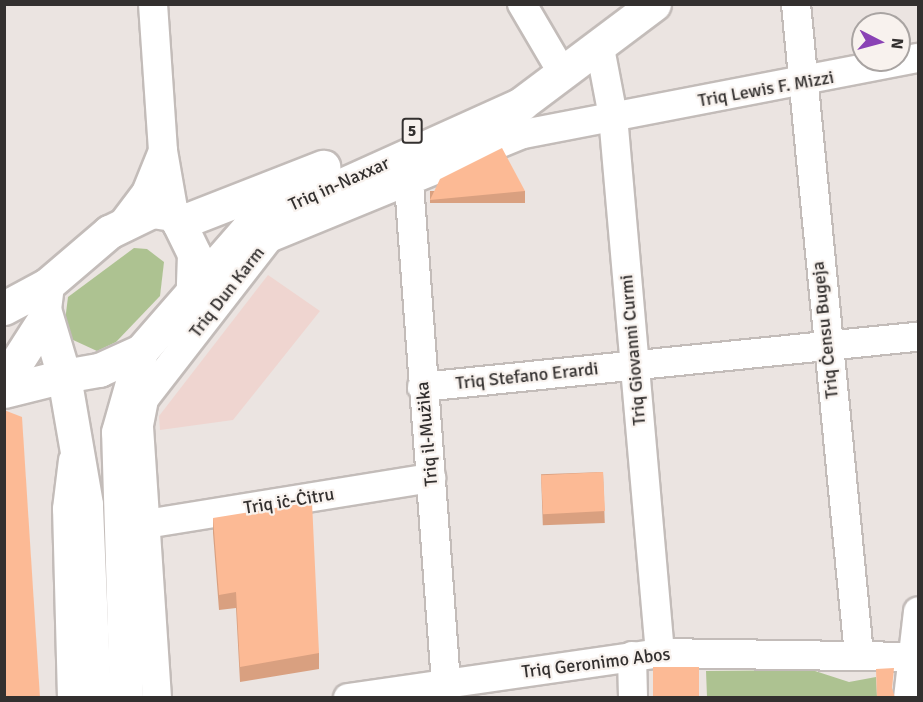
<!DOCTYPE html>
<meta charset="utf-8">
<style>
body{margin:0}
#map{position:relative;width:923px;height:702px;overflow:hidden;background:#ebe4e1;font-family:Signika,sans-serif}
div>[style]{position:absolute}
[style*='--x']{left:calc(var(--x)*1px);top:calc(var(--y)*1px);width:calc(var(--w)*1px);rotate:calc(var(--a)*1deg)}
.commercial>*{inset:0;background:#efd5d0}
.green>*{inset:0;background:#adc291}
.roads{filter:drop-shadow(2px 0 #c3bcb9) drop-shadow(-2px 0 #c3bcb9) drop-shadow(0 2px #c3bcb9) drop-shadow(0 -2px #c3bcb9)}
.minor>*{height:28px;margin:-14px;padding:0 14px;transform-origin:14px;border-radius:14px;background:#fff}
.major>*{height:33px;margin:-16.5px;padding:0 16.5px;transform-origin:16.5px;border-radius:16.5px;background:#fff}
.highway>*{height:33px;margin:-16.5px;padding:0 16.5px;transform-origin:16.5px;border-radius:16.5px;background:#fff}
.wall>*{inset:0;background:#d9a080;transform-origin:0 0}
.building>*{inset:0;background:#fcba95;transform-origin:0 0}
span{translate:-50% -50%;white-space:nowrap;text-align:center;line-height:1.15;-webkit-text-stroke:4.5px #f8f2ee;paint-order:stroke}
.shield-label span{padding:2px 4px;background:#f8f2ee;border:2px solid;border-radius:4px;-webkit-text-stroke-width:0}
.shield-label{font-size:16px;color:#33302f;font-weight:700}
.street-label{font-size:18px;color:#33302f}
.frame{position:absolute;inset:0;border:6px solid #33302f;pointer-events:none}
.north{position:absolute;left:851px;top:12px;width:60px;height:60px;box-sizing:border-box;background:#f8f2ee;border:2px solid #a9a4a2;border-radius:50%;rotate:96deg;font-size:16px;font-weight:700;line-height:24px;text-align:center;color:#33302f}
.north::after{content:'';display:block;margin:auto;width:21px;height:27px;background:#8a42b5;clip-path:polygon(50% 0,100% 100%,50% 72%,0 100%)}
</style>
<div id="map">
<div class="commercial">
<div style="clip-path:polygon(268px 275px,320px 311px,233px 420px,160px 430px,159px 416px)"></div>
</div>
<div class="green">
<div style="clip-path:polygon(134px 248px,147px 249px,164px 262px,160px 296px,116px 342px,97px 351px,71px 339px,65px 321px,68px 297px)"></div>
<div style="clip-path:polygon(812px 670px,849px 682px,876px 677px,877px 697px,707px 697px,706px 671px)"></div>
</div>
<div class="roads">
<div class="minor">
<div style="--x:153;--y:4;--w:147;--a:86.1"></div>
<div style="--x:163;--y:151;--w:64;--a:80.1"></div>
<div style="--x:522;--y:4;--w:67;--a:59.6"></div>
<div style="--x:796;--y:4;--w:654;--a:84.47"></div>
<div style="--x:600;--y:48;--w:69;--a:79.2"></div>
<div style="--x:613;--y:116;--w:539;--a:85"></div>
<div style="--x:409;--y:184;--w:500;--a:85.76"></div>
<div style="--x:124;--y:222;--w:36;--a:-53"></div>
<div style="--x:146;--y:193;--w:45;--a:-68"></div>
<div style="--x:422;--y:387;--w:499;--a:-5.8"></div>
<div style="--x:146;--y:524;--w:289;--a:-9.2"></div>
<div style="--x:632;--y:656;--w:42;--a:88.6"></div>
<div style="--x:72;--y:698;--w:189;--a:-91.5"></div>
<div style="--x:67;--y:509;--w:49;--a:-83"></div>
<div style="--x:157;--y:698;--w:274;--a:-93.8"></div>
<div style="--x:139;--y:425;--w:26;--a:-79"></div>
<div style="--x:144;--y:399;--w:204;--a:-52.2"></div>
<div style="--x:269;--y:238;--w:274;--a:-22.3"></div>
<div style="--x:523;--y:134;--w:402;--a:-10.9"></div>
<div style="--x:348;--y:698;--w:315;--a:-8.2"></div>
<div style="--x:660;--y:653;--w:258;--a:0.9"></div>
<div style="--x:908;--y:698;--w:87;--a:-83.4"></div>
</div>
<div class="major">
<div style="--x:4;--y:308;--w:49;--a:-28.1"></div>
<div style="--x:4;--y:382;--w:76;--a:-57.4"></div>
<div style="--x:4;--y:391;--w:62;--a:-14"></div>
</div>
<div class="highway">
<div style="--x:179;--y:223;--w:155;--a:-21.3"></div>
<div style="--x:64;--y:376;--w:36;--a:-10"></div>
<div style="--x:99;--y:370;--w:46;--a:-24.3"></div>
<div style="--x:141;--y:351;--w:164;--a:-48.9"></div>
<div style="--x:249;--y:227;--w:299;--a:-24.3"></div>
<div style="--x:521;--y:104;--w:166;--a:-36.9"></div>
<div style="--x:94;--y:698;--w:194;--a:-92.4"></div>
<div style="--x:86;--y:504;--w:130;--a:-99.8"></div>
<div style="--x:64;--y:376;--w:70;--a:-106.6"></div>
<div style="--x:44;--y:309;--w:24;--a:-83"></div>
<div style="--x:47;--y:285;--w:82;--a:-40.5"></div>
<div style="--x:109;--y:232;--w:48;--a:-26"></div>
<div style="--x:152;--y:211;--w:22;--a:8"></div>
<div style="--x:174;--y:214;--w:10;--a:61"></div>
<div style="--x:179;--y:223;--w:34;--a:64"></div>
<div style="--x:194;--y:254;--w:38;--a:92"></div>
<div style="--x:126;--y:698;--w:266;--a:-91.7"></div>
<div style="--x:118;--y:432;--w:84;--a:-74.1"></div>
</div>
</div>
<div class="wall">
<div style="left:525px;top:191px;width:12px;height:95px;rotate:90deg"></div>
<div style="left:603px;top:472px;width:51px;height:62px;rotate:88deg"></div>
<div style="clip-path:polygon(213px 518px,319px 653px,319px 669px,240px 682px,236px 608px,219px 610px,213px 533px)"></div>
</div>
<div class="building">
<div style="clip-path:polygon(502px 148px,525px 191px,430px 200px,440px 179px)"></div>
<div style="clip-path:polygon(4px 410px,22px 417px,40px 698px,4px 698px)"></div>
<div style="left:603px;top:472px;width:39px;height:62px;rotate:87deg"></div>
<div style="clip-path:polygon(312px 502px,319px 653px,240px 667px,236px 592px,219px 595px,213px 518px)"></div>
<div style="left:653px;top:667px;width:46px;height:31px"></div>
<div style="clip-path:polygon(894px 668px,892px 688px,895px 698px,877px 698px,876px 669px)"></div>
</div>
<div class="shield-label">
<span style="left:412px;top:131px">5</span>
</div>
<div class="street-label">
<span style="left:766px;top:89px;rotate:-10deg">Triq Lewis F. Mizzi</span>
<span style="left:339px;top:184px;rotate:-24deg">Triq in-Naxxar</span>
<span style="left:227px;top:292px;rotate:-52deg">Triq Dun Karm</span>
<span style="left:825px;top:330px;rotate:-96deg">Triq Ċensu Bugeja</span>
<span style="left:633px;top:350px;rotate:-95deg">Triq Giovanni Curmi</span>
<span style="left:527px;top:376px;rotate:-6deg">Triq Stefano Erardi</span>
<span style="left:427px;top:434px;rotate:-95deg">Triq il-Mużika</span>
<span style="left:289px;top:501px;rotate:-9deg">Triq iċ-Ċitru</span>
<span style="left:596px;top:663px;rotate:-7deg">Triq Geronimo Abos</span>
</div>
<div class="frame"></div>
<div class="north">N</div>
</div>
